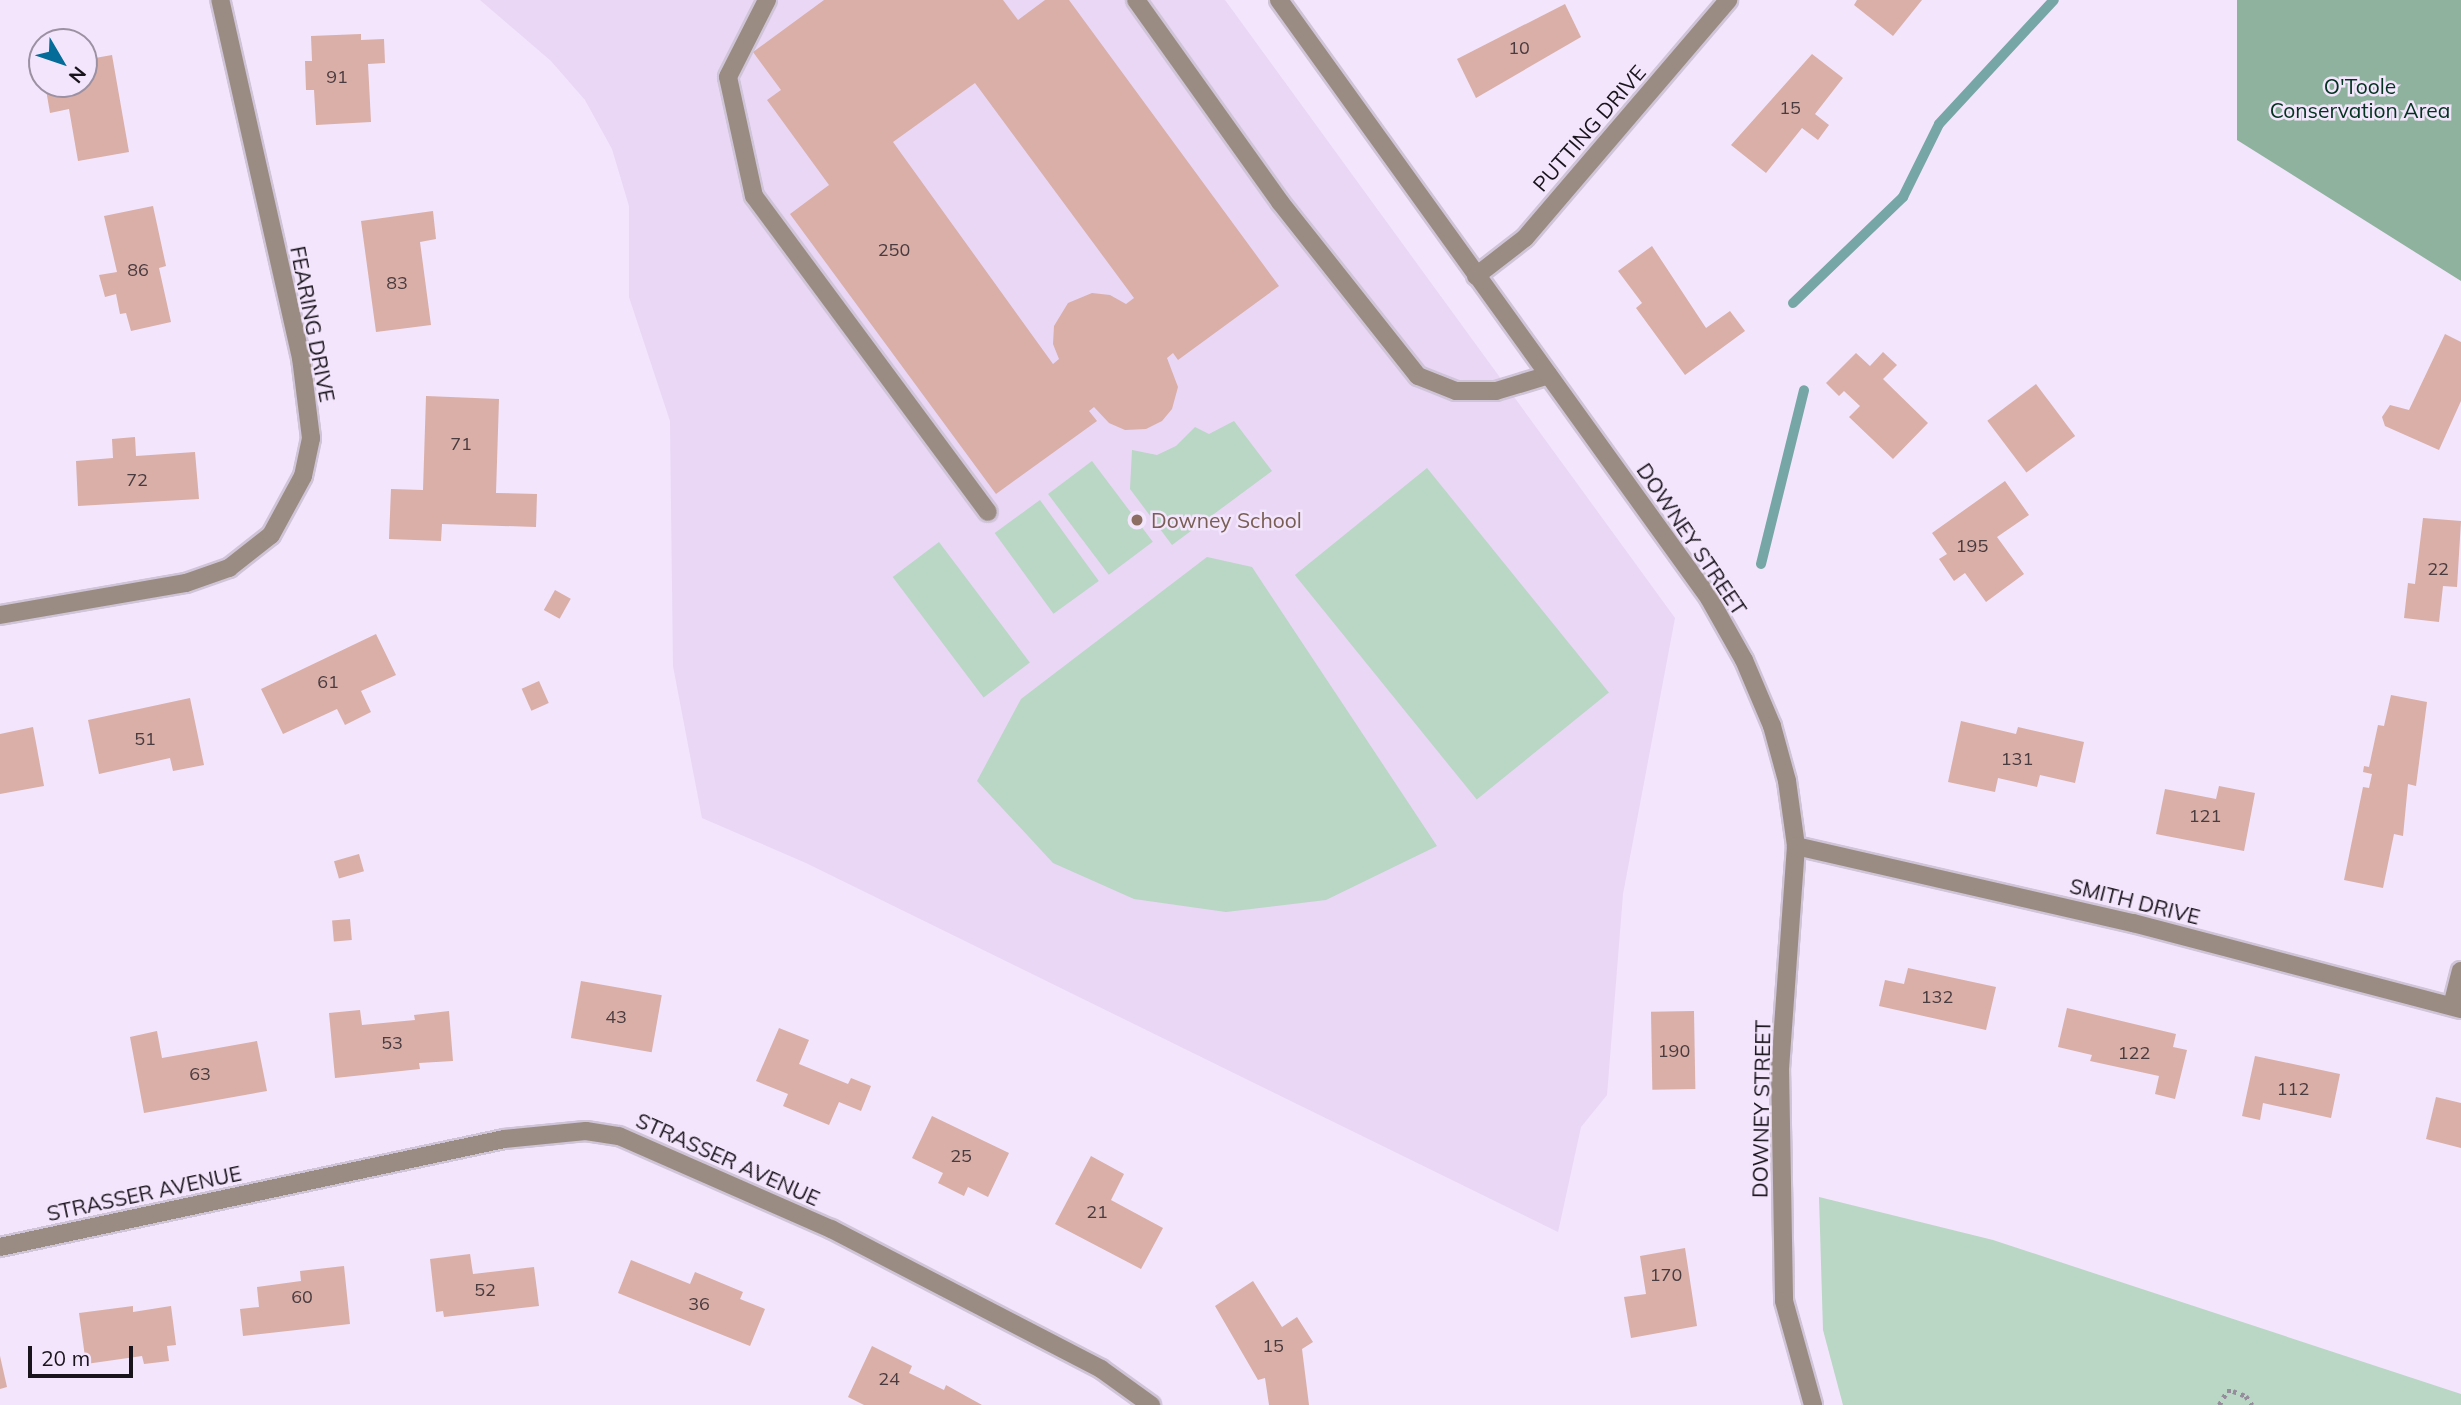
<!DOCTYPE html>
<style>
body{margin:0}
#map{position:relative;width:2461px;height:1405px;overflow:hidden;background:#f3e5fc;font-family:Mulish,sans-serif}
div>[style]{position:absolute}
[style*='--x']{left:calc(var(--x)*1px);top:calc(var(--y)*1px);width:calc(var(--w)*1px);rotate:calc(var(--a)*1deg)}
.built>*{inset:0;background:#e9d7f5}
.green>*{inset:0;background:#bad6c5;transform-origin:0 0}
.forest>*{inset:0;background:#8eb29d}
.stream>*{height:10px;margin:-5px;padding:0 5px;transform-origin:5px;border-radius:5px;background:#77a6a6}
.building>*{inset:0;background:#d9afa8;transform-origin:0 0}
.path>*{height:4.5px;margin-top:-2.25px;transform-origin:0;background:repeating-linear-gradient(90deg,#968c9c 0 3.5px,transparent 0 8.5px)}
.roads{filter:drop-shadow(2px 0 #d0c4d8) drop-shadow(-2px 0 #d0c4d8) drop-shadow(0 2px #d0c4d8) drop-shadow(0 -2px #d0c4d8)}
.minor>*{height:18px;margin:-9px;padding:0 9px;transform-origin:9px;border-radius:9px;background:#9a8c82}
.dots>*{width:19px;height:19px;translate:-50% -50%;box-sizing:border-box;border:4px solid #f3e5fc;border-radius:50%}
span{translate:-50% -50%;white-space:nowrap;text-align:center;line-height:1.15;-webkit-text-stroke:5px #f3e5fc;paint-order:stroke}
.number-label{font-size:18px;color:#493b3f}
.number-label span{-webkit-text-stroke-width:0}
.park-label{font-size:21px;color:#02331e}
.street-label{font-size:21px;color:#19141c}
.education-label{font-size:21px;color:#785e54}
.left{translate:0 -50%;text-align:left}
.north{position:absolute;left:28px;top:28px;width:70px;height:70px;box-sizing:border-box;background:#f3e5fc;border:2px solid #9c91a2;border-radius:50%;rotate:129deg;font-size:19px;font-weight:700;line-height:28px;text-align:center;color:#19141c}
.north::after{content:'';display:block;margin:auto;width:24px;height:32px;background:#056b99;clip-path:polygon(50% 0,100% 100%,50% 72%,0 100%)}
.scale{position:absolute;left:28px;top:1346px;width:105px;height:32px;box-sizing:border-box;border:4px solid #19141c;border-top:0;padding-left:9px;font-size:21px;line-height:24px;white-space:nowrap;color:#19141c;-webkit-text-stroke:5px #f3e5fc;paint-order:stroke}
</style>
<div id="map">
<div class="built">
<div style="clip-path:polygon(480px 0,1225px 0,1675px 618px,1623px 894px,1607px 1095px,1581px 1127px,1558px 1232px,806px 863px,702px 818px,673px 666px,670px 421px,629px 297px,629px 206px,612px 149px,585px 100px,551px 61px)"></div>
</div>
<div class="green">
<div style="clip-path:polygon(1234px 421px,1272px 471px,1172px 545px,1130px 489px,1132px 450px,1157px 455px,1176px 446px,1195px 427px,1209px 434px)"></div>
<div style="left:1092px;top:461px;width:101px;height:55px;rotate:53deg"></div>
<div style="left:1427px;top:468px;width:289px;height:170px;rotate:51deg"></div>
<div style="left:1040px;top:500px;width:100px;height:56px;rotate:54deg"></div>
<div style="left:939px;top:542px;width:151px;height:58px;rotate:53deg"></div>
<div style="clip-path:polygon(1207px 557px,1252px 567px,1437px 846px,1326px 900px,1226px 912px,1134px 899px,1053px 863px,977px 781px,1021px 699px)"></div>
<div style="clip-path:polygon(1819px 1197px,1993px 1240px,2461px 1394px,2461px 1405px,1843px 1405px,1823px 1330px)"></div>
</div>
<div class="forest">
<div style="clip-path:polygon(2237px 0,2461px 0,2461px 281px,2237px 140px)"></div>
</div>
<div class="stream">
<div style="--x:1793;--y:303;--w:153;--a:-43.9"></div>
<div style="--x:1903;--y:197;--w:81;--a:-63.7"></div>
<div style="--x:1939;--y:124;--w:169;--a:-47.2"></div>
<div style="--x:1761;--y:564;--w:179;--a:-76.1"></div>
</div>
<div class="building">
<div style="clip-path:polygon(evenodd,824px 0,1003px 0,1018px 20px,1045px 0,1069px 0,1279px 286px,1178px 360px,1173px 353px,1167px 358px,1178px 387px,1172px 409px,1162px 421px,1146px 429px,1125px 430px,1109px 423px,1094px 407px,1089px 411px,1097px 421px,996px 494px,790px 214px,829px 185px,767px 100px,781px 90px,753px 52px,824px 0,975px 83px,1134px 298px,1126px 304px,1110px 295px,1092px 293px,1068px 303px,1054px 326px,1053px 344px,1059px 359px,1053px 364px,893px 142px,975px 83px)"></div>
<div style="clip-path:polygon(1857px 0,1922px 0,1893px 36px,1854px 5px)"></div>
<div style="clip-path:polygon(1565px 4px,1581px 37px,1476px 98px,1457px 59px)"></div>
<div style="clip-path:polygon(361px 34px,361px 40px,384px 39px,385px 63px,368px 64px,371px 122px,316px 125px,314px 90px,306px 90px,305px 61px,312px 61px,311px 36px)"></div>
<div style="clip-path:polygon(1812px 54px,1843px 78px,1815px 114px,1829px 125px,1818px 140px,1802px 128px,1766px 173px,1731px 145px)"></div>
<div style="clip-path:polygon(112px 55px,129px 152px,78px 161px,69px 109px,50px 113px,45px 84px,84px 84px,84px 60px)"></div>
<div style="clip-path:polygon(153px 206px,166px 266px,159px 268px,171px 322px,131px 331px,126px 313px,120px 314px,116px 294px,105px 297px,99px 275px,117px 272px,104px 216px)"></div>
<div style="clip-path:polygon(433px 211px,436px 239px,420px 242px,431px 325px,376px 332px,361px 221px)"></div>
<div style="clip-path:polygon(1652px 246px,1706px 328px,1730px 311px,1745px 331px,1685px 375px,1636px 308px,1642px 303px,1618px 271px)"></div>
<div style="clip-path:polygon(2445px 334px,2461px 342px,2461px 401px,2439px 450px,2385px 426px,2382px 417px,2390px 405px,2409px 410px)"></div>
<div style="clip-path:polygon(1883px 352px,1897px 365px,1883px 379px,1928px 423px,1893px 459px,1849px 417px,1860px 406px,1844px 391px,1839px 396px,1826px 383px,1856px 353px,1870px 366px)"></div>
<div style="left:2036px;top:384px;width:65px;height:61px;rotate:53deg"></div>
<div style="clip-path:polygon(426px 396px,499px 399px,496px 493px,537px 494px,536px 527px,442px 524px,441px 541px,389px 539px,391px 489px,423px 490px)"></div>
<div style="clip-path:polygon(135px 437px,136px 456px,195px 452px,199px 499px,78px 506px,76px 461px,113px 458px,112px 439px)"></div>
<div style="clip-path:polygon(2005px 481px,2029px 515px,1997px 537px,2024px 574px,1986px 602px,1965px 573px,1954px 581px,1939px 559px,1947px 554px,1932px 533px)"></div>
<div style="clip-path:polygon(2423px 518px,2461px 521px,2457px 587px,2443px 586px,2439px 622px,2404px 618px,2408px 583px,2415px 584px)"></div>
<div style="left:555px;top:590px;width:18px;height:23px;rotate:29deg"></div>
<div style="clip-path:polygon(376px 634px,396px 675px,361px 691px,371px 712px,345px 725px,337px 709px,283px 734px,261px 689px)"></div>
<div style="left:539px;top:681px;width:24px;height:19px;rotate:66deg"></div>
<div style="clip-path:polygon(2391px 695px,2427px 702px,2416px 786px,2408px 784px,2403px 836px,2394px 834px,2383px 888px,2344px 880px,2363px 787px,2369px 788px,2372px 774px,2363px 772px,2364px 766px,2369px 767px,2378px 725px,2384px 726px)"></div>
<div style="clip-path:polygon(190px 698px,204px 765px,173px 771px,170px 758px,99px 774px,88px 720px)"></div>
<div style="clip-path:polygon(1961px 721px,2016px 734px,2018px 727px,2084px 742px,2075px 783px,2040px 775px,2037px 787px,1998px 778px,1995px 792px,1948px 782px)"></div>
<div style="clip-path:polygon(33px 727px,44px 786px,0 794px,0 734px)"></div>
<div style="clip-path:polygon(2219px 786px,2255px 793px,2244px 851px,2156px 834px,2165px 789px,2216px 799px)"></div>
<div style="left:359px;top:854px;width:18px;height:26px;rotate:74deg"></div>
<div style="left:350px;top:919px;width:21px;height:18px;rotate:85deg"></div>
<div style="clip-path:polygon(1908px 968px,1996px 987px,1986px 1030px,1879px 1006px,1885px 980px,1904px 984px)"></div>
<div style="left:581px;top:981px;width:82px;height:58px;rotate:10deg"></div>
<div style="clip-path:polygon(2067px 1008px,2176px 1034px,2173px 1047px,2187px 1050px,2175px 1099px,2155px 1094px,2159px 1076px,2090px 1061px,2092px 1055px,2058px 1047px)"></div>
<div style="clip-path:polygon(360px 1010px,362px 1025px,415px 1020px,414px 1015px,449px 1011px,453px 1061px,419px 1063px,420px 1069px,335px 1078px,329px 1013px)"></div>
<div style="left:1694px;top:1011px;width:78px;height:43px;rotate:89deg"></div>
<div style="clip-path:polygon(779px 1028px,809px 1040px,799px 1064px,848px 1084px,851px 1078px,871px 1086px,861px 1111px,839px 1102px,829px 1125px,783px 1106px,788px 1094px,756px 1081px)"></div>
<div style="clip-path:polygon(157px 1031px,162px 1058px,257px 1041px,267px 1091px,144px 1113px,130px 1037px)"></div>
<div style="clip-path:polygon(2255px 1056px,2340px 1074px,2331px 1118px,2263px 1103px,2260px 1120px,2242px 1116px)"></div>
<div style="clip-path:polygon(2436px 1097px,2461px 1103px,2461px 1148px,2426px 1139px)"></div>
<div style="clip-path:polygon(932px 1116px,1009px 1153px,988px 1197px,968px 1187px,964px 1196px,938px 1183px,943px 1173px,912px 1158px)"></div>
<div style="clip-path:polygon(1091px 1156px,1124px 1174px,1111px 1200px,1163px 1228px,1141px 1269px,1055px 1224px)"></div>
<div style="clip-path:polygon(1685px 1248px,1697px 1326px,1631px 1338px,1624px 1297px,1646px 1294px,1640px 1256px)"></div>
<div style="clip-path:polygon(470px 1254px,473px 1274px,534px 1267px,539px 1306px,444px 1317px,443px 1311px,436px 1312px,430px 1259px)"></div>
<div style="clip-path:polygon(631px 1260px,690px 1284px,695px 1272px,743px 1292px,740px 1299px,765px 1309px,750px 1346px,618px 1293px)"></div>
<div style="clip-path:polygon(344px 1266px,350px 1324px,243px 1336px,240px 1309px,259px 1307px,257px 1287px,301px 1281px,300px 1271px)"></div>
<div style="clip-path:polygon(1253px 1281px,1282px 1327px,1297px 1317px,1313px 1342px,1302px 1349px,1309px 1405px,1269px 1405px,1265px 1378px,1258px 1380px,1215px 1306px)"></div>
<div style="clip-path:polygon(133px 1306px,133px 1312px,171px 1306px,176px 1345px,167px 1346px,169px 1361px,144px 1364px,142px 1356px,86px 1364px,79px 1313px)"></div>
<div style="clip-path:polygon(872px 1346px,912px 1366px,909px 1373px,944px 1390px,946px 1385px,982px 1405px,864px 1405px,848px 1397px)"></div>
<div style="clip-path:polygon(0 1356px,7px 1387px,0 1389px)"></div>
</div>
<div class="path">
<div style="--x:2219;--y:1405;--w:16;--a:-60"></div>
<div style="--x:2227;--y:1391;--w:6;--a:0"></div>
<div style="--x:2233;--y:1391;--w:14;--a:21"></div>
<div style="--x:2246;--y:1396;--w:11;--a:56"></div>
</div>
<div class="roads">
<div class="minor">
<div style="--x:767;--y:0;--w:86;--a:116.9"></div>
<div style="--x:728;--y:77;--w:122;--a:77.7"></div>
<div style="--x:754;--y:196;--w:393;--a:53.5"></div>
<div style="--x:1136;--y:0;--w:248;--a:54.5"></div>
<div style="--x:1280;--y:202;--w:222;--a:51.6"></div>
<div style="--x:1418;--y:376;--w:41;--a:21.5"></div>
<div style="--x:1456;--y:391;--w:40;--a:0"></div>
<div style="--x:1496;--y:391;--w:55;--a:-16.8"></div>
<div style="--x:1279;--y:0;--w:737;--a:54.28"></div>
<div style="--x:1709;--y:598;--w:71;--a:60.6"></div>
<div style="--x:1744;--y:660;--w:72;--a:67"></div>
<div style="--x:1772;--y:726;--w:57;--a:74.7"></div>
<div style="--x:1787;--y:781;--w:66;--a:82.1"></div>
<div style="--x:1796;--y:846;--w:223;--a:94.1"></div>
<div style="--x:1780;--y:1068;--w:233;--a:89"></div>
<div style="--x:1784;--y:1301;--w:108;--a:74.4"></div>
<div style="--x:1476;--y:276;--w:62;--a:-37.8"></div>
<div style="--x:1525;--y:238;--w:313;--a:-49.5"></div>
<div style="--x:0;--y:615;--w:189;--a:-9.8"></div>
<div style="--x:186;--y:583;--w:46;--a:-19.2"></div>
<div style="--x:229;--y:568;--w:53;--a:-38.2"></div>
<div style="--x:271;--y:535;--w:67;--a:-61.5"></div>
<div style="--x:303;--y:476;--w:39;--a:-78"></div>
<div style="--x:311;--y:438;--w:81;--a:-97.1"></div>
<div style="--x:301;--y:358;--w:367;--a:-102.7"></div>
<div style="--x:1796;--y:846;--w:346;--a:12.9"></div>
<div style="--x:2133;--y:923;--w:339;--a:14.7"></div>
<div style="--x:2452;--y:1006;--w:36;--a:-76"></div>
<div style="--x:0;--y:1247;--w:515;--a:-12.09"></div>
<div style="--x:504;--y:1139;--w:82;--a:-5.6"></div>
<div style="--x:586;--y:1131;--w:33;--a:9"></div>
<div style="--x:619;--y:1136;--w:232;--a:23.7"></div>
<div style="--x:831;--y:1229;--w:304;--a:27.4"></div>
<div style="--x:1101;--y:1369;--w:62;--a:35.8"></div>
</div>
</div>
<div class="dots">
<div style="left:1137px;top:520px;background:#8d6e63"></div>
</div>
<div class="number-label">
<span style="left:1519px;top:48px">10</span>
<span style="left:337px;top:77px">91</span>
<span style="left:1790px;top:108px">15</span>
<span style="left:894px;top:250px">250</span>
<span style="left:138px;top:270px">86</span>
<span style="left:397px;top:283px">83</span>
<span style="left:461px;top:444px">71</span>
<span style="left:137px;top:480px">72</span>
<span style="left:1972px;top:546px">195</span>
<span style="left:2438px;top:569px">22</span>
<span style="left:328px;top:682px">61</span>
<span style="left:145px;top:739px">51</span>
<span style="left:2017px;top:759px">131</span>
<span style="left:2205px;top:816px">121</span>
<span style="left:1937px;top:997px">132</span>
<span style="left:616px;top:1017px">43</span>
<span style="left:392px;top:1043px">53</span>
<span style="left:1674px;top:1051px">190</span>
<span style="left:2134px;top:1053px">122</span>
<span style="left:200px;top:1074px">63</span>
<span style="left:2293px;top:1089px">112</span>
<span style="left:961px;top:1156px">25</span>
<span style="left:1097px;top:1212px">21</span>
<span style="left:1666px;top:1275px">170</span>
<span style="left:485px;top:1290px">52</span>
<span style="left:302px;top:1297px">60</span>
<span style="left:699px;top:1304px">36</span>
<span style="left:1273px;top:1346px">15</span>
<span style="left:889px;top:1379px">24</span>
</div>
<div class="park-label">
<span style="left:2360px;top:98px">O'Toole<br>Conservation Area</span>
</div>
<div class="street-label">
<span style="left:1589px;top:128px;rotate:-49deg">PUTTING DRIVE</span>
<span style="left:313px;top:324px;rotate:79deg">FEARING DRIVE</span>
<span style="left:1692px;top:539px;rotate:56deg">DOWNEY STREET</span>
<span style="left:2135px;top:901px;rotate:14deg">SMITH DRIVE</span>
<span style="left:1761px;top:1109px;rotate:-89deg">DOWNEY STREET</span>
<span style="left:728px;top:1159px;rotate:24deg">STRASSER AVENUE</span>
<span style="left:144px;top:1193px;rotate:-12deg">STRASSER AVENUE</span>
</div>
<div class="education-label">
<span class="left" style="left:1151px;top:520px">Downey School</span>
</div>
<div class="north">N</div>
<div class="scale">20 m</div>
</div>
